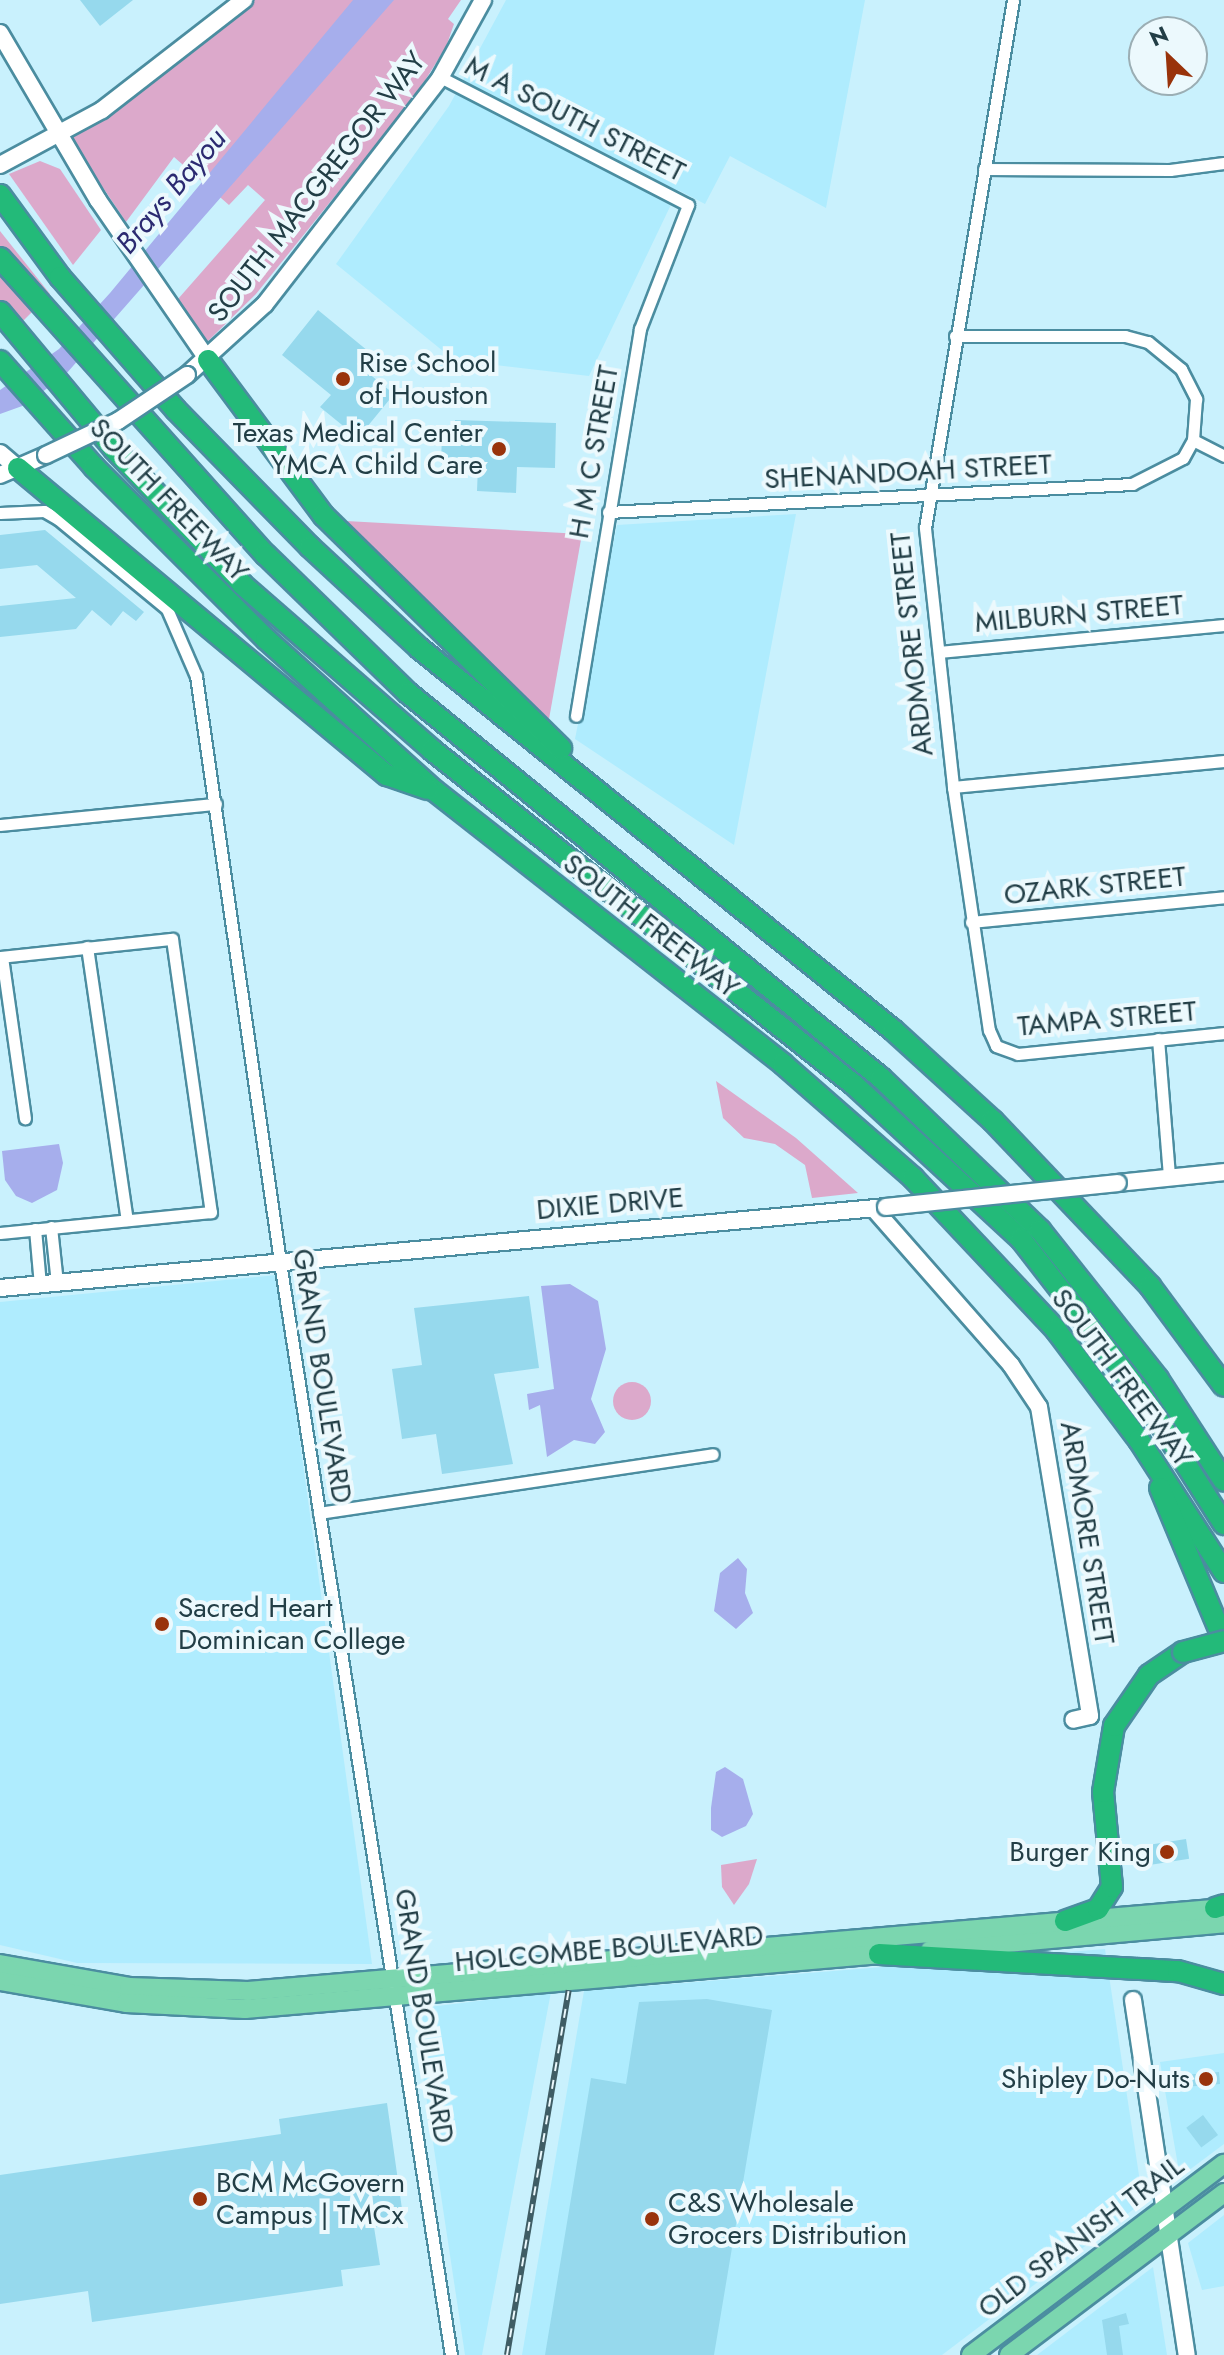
<!DOCTYPE html>
<style>
body{margin:0}
#map{position:relative;width:1224px;height:2355px;overflow:hidden;background:#c9f1fd;font-family:Jost,sans-serif}
div>[style]{position:absolute}
[style*='--x']{left:calc(var(--x)*1px);top:calc(var(--y)*1px);width:calc(var(--w)*1px);rotate:calc(var(--a)*1deg)}
.built>*{inset:0;background:#afecfe}
.green>*{inset:0;background:#dca9cb}
.round{border-radius:50%}
.water>*{inset:0;background:#a6aeec}
.building>*{inset:0;background:#96d9ed;transform-origin:0 0}
.roads{filter:drop-shadow(2px 0 #4b8da0) drop-shadow(-2px 0 #4b8da0) drop-shadow(0 2px #4b8da0) drop-shadow(0 -2px #4b8da0)}
.street>*{height:11px;margin:-5.5px;padding:0 5.5px;transform-origin:5.5px;border-radius:5.5px;background:#fff}
.secondary>*{height:16px;margin:-8px;padding:0 8px;transform-origin:8px;border-radius:8px;background:#fff}
.primary>*{height:18px;margin:-9px;padding:0 9px;transform-origin:9px;border-radius:9px;background:#7bd6af}
.highway>*{height:20px;margin:-10px;padding:0 10px;transform-origin:10px;border-radius:10px;background:#23ba79}
.rail>*{height:6px;margin-top:-3px;transform-origin:0;background:repeating-linear-gradient(90deg,#ecf9fd 0 9px,#3f5d65 0 18px);box-sizing:border-box;border-block:2px solid #3f5d65}
.bridges{filter:drop-shadow(2px 0 #4b8da0) drop-shadow(-2px 0 #4b8da0) drop-shadow(0 2px #4b8da0) drop-shadow(0 -2px #4b8da0)}
.secondary-bridge>*{height:16px;margin:-8px;padding:0 8px;transform-origin:8px;border-radius:8px;background:#fff}
.highway-bridge>*{height:20px;margin:-10px;padding:0 10px;transform-origin:10px;border-radius:10px;background:#23ba79}
.dots>*{width:22px;height:22px;translate:-50% -50%;box-sizing:border-box;border:4px solid #ecf9fd;border-radius:50%}
span{translate:-50% -50%;white-space:nowrap;text-align:center;line-height:1.15;-webkit-text-stroke:8px #ecf9fd;paint-order:stroke}
.street-label{font-size:28px;color:#223e46}
.poi-label{font-size:28px;color:#223e46}
.left{translate:0 -50%;text-align:left}
.right{translate:-100% -50%;text-align:right}
.water-label{font-size:30px;color:#2b2a71;font-style:italic}
.north{position:absolute;left:1128px;top:16px;width:80px;height:80px;box-sizing:border-box;background:#ecf9fd;border:2px solid #9baeb4;border-radius:50%;rotate:335deg;font-size:22px;font-weight:700;line-height:32px;text-align:center;color:#223e46}
.north::after{content:'';display:block;margin:auto;width:28px;height:36px;background:#99330b;clip-path:polygon(50% 0,100% 100%,50% 72%,0 100%)}
</style>
<div id="map">
<div class="built">
<div style="clip-path:polygon(506px 0,865px 0,826px 208px,730px 156px,705px 204px,678px 190px,589px 376px,454px 360px,336px 264px,449px 106px)"></div>
<div style="clip-path:polygon(796px 514px,734px 845px,575px 739px,617px 525px)"></div>
<div style="clip-path:polygon(277px 1275px,372px 1964px,77px 1963px,0 1945px,0 1302px)"></div>
<div style="clip-path:polygon(1105px 1949px,1143px 2202px,942px 2355px,522px 2355px,584px 1991px)"></div>
<div style="clip-path:polygon(551px 1992px,482px 2355px,465px 2355px,413px 2009px)"></div>
<div style="clip-path:polygon(1224px 2053px,1224px 2144px,1180px 2177px,1160px 2062px)"></div>
<div style="clip-path:polygon(1224px 2215px,1224px 2286px,1202px 2290px,1188px 2243px)"></div>
<div style="clip-path:polygon(1153px 2267px,1167px 2355px,1037px 2355px)"></div>
</div>
<div class="green">
<div style="clip-path:polygon(251px 0,461px 0,448px 19px,454px 24px,446px 47px,414px 98px,256px 294px,207px 342px,178px 299px,265px 200px,248px 185px,229px 205px,174px 157px,126px 222px,69px 137px)"></div>
<div style="clip-path:polygon(40px 161px,60px 169px,101px 230px,73px 265px,9px 174px)"></div>
<div style="clip-path:polygon(0 231px,50px 294px,6px 338px,0 331px)"></div>
<div style="clip-path:polygon(346px 521px,582px 534px,549px 719px,405px 588px)"></div>
<div style="clip-path:polygon(716px 1081px,796px 1138px,858px 1193px,812px 1198px,805px 1165px,775px 1144px,744px 1138px,723px 1118px)"></div>
<div class="round" style="left:613px;top:1382px;width:38px;height:38px"></div>
<div style="clip-path:polygon(757px 1859px,749px 1884px,734px 1905px,722px 1887px,721px 1865px)"></div>
</div>
<div class="water">
<div style="clip-path:polygon(353px 0,394px 0,66px 374px,25px 405px,0 414px,0 390px,59px 349px,110px 293px)"></div>
<div style="clip-path:polygon(59px 1144px,63px 1163px,57px 1190px,32px 1203px,16px 1196px,5px 1180px,2px 1151px)"></div>
<div style="clip-path:polygon(570px 1284px,598px 1301px,606px 1349px,591px 1399px,605px 1432px,595px 1444px,574px 1440px,547px 1457px,540px 1405px,529px 1410px,527px 1394px,554px 1389px,541px 1286px)"></div>
<div style="clip-path:polygon(738px 1558px,747px 1569px,745px 1593px,753px 1613px,736px 1629px,714px 1611px,720px 1573px)"></div>
<div style="clip-path:polygon(725px 1767px,743px 1779px,753px 1814px,746px 1826px,722px 1837px,711px 1830px,711px 1808px,716px 1772px)"></div>
</div>
<div class="building">
<div style="clip-path:polygon(80px 0,133px 0,100px 26px)"></div>
<div style="clip-path:polygon(318px 310px,368px 351px,357px 364px,394px 394px,358px 438px,320px 407px,331px 395px,282px 355px)"></div>
<div style="clip-path:polygon(455px 420px,556px 423px,555px 468px,517px 467px,516px 493px,477px 491px,478px 466px,441px 464px,442px 433px,455px 433px)"></div>
<div style="clip-path:polygon(45px 530px,144px 612px,136px 621px,123px 611px,111px 626px,92px 610px,76px 629px,0 637px,0 606px,76px 598px,37px 565px,0 569px,0 535px)"></div>
<div style="clip-path:polygon(529px 1296px,539px 1368px,494px 1374px,513px 1464px,442px 1474px,436px 1434px,402px 1439px,392px 1369px,422px 1365px,414px 1308px)"></div>
<div style="left:1186px;top:1839px;width:20px;height:40px;rotate:81deg"></div>
<div style="clip-path:polygon(707px 1999px,772px 2010px,714px 2355px,545px 2355px,591px 2078px,626px 2084px,639px 2002px)"></div>
<div style="left:1219px;top:2072px;width:12px;height:27px;rotate:85deg"></div>
<div style="clip-path:polygon(387px 2103px,404px 2223px,374px 2227px,380px 2265px,341px 2270px,343px 2286px,92px 2322px,88px 2291px,0 2304px,0 2175px,281px 2134px,279px 2119px)"></div>
<div style="left:1203px;top:2115px;width:25px;height:21px;rotate:53deg"></div>
<div style="clip-path:polygon(1126px 2313px,1129px 2324px,1119px 2326px,1123px 2355px,1107px 2355px,1102px 2320px)"></div>
</div>
<div class="roads">
<div class="street">
<div style="--x:1013;--y:0;--w:535;--a:99.46"></div>
<div style="--x:925;--y:528;--w:261;--a:83.8"></div>
<div style="--x:953;--y:787;--w:246;--a:81.6"></div>
<div style="--x:989;--y:1030;--w:17;--a:66"></div>
<div style="--x:996;--y:1046;--w:23;--a:20"></div>
<div style="--x:1018;--y:1054;--w:207;--a:-5.8"></div>
<div style="--x:440;--y:77;--w:279;--a:27.3"></div>
<div style="--x:688;--y:205;--w:133;--a:111.2"></div>
<div style="--x:640;--y:329;--w:392;--a:99.4"></div>
<div style="--x:984;--y:169;--w:186;--a:0.3"></div>
<div style="--x:1170;--y:170;--w:54;--a:-7.4"></div>
<div style="--x:955;--y:336;--w:170;--a:0"></div>
<div style="--x:1125;--y:336;--w:24;--a:15"></div>
<div style="--x:1148;--y:342;--w:43;--a:39.3"></div>
<div style="--x:1181;--y:369;--w:34;--a:63"></div>
<div style="--x:1196;--y:399;--w:41;--a:94.2"></div>
<div style="--x:1193;--y:440;--w:35;--a:27"></div>
<div style="--x:608;--y:512;--w:525;--a:-3.06"></div>
<div style="--x:1132;--y:484;--w:57;--a:-27"></div>
<div style="--x:1183;--y:458;--w:21;--a:-61"></div>
<div style="--x:0;--y:513;--w:44;--a:-2.6"></div>
<div style="--x:44;--y:511;--w:16;--a:30"></div>
<div style="--x:58;--y:519;--w:141;--a:39.5"></div>
<div style="--x:167;--y:609;--w:73;--a:66.6"></div>
<div style="--x:196;--y:676;--w:592;--a:81.84"></div>
<div style="--x:280;--y:1262;--w:1106;--a:81.11"></div>
<div style="--x:939;--y:652;--w:286;--a:-5.4"></div>
<div style="--x:953;--y:787;--w:272;--a:-5.5"></div>
<div style="--x:0;--y:825;--w:217;--a:-5.6"></div>
<div style="--x:971;--y:922;--w:254;--a:-5.6"></div>
<div style="--x:87;--y:947;--w:276;--a:81.7"></div>
<div style="--x:0;--y:957;--w:173;--a:-6"></div>
<div style="--x:172;--y:939;--w:276;--a:81.9"></div>
<div style="--x:211;--y:1212;--w:212;--a:174.3"></div>
<div style="--x:2;--y:957;--w:163;--a:81.9"></div>
<div style="--x:1158;--y:1039;--w:138;--a:85.4"></div>
<div style="--x:51;--y:1227;--w:56;--a:83.9"></div>
<div style="--x:35;--y:1229;--w:56;--a:84.9"></div>
<div style="--x:319;--y:1513;--w:398;--a:-8.5"></div>
</div>
<div class="secondary">
<div style="--x:0;--y:33;--w:194;--a:59.6"></div>
<div style="--x:98;--y:200;--w:194;--a:55.5"></div>
<div style="--x:0;--y:165;--w:116;--a:-28.3"></div>
<div style="--x:102;--y:110;--w:180;--a:-37.8"></div>
<div style="--x:187;--y:375;--w:105;--a:-42.3"></div>
<div style="--x:265;--y:304;--w:286;--a:-52.2"></div>
<div style="--x:440;--y:78;--w:89;--a:-61.1"></div>
<div style="--x:0;--y:453;--w:23;--a:40"></div>
<div style="--x:0;--y:475;--w:50;--a:-23.5"></div>
<div style="--x:1118;--y:1183;--w:107;--a:-5.9"></div>
<div style="--x:874;--y:1209;--w:208;--a:48.7"></div>
<div style="--x:1011;--y:1365;--w:50;--a:56.3"></div>
<div style="--x:1039;--y:1407;--w:313;--a:80.6"></div>
<div style="--x:1090;--y:1716;--w:17;--a:167"></div>
<div style="--x:0;--y:1288;--w:890;--a:-5.22"></div>
<div style="--x:1133;--y:2000;--w:359;--a:81.4"></div>
</div>
<div class="primary">
<div style="--x:930;--y:1950;--w:295;--a:-5.2"></div>
<div style="--x:0;--y:1964;--w:131;--a:10.1"></div>
<div style="--x:129;--y:1987;--w:119;--a:1.9"></div>
<div style="--x:248;--y:1991;--w:980;--a:-4.86"></div>
<div style="--x:0;--y:1981;--w:128;--a:9.9"></div>
<div style="--x:126;--y:2003;--w:119;--a:2.9"></div>
<div style="--x:245;--y:2009;--w:650;--a:-4.94"></div>
<div style="--x:971;--y:2355;--w:317;--a:-37.1"></div>
<div style="--x:1009;--y:2355;--w:269;--a:-37"></div>
</div>
<div class="highway">
<div style="--x:0;--y:195;--w:102;--a:53.8"></div>
<div style="--x:60;--y:277;--w:176;--a:48.9"></div>
<div style="--x:176;--y:410;--w:192;--a:45.6"></div>
<div style="--x:310;--y:547;--w:149;--a:42.8"></div>
<div style="--x:419;--y:648;--w:609;--a:38.87"></div>
<div style="--x:893;--y:1030;--w:135;--a:42.3"></div>
<div style="--x:993;--y:1121;--w:228;--a:46.4"></div>
<div style="--x:1150;--y:1286;--w:124;--a:53.5"></div>
<div style="--x:0;--y:258;--w:399;--a:48.2"></div>
<div style="--x:266;--y:555;--w:198;--a:44.2"></div>
<div style="--x:408;--y:693;--w:610;--a:39.14"></div>
<div style="--x:881;--y:1078;--w:220;--a:43.7"></div>
<div style="--x:1040;--y:1230;--w:190;--a:51.6"></div>
<div style="--x:1158;--y:1379;--w:121;--a:57.1"></div>
<div style="--x:0;--y:312;--w:178;--a:50.2"></div>
<div style="--x:114;--y:449;--w:187;--a:46.5"></div>
<div style="--x:243;--y:585;--w:251;--a:41.1"></div>
<div style="--x:432;--y:750;--w:537;--a:38.43"></div>
<div style="--x:853;--y:1084;--w:229;--a:42.7"></div>
<div style="--x:1021;--y:1239;--w:197;--a:52.2"></div>
<div style="--x:1142;--y:1395;--w:153;--a:57.6"></div>
<div style="--x:208;--y:360;--w:194;--a:53.4"></div>
<div style="--x:324;--y:516;--w:332;--a:44.4"></div>
<div style="--x:0;--y:361;--w:142;--a:48.4"></div>
<div style="--x:94;--y:467;--w:243;--a:45"></div>
<div style="--x:266;--y:639;--w:227;--a:42"></div>
<div style="--x:435;--y:791;--w:442;--a:38.1"></div>
<div style="--x:783;--y:1064;--w:173;--a:41.2"></div>
<div style="--x:913;--y:1178;--w:209;--a:46.7"></div>
<div style="--x:1056;--y:1330;--w:138;--a:53"></div>
<div style="--x:1139;--y:1440;--w:157;--a:57.2"></div>
<div style="--x:18;--y:468;--w:480;--a:39.8"></div>
<div style="--x:387;--y:775;--w:43;--a:18.9"></div>
<div style="--x:1160;--y:1488;--w:166;--a:67.3"></div>
<div style="--x:1215;--y:1908;--w:9;--a:-18"></div>
<div style="--x:1065;--y:1921;--w:35;--a:-20"></div>
<div style="--x:1098;--y:1909;--w:26;--a:-58"></div>
<div style="--x:1112;--y:1887;--w:95;--a:-95.4"></div>
<div style="--x:1103;--y:1792;--w:67;--a:-80.5"></div>
<div style="--x:1114;--y:1726;--w:62;--a:-55.5"></div>
<div style="--x:1149;--y:1675;--w:41;--a:-34.1"></div>
<div style="--x:879;--y:1954;--w:299;--a:3.3"></div>
<div style="--x:1178;--y:1971;--w:48;--a:15.8"></div>
</div>
</div>
<div class="rail">
<div style="--x:507;--y:2355;--w:370;--a:-80.4"></div>
</div>
<div class="bridges">
<div class="secondary-bridge">
<div style="--x:46;--y:455;--w:80;--a:-25.3"></div>
<div style="--x:118;--y:421;--w:83;--a:-33.7"></div>
<div style="--x:886;--y:1207;--w:233;--a:-5.9"></div>
</div>
<div class="highway-bridge">
<div style="--x:1183;--y:1652;--w:42;--a:-15"></div>
</div>
</div>
<div class="dots">
<div style="left:343px;top:379px;background:#99330b"></div>
<div style="left:499px;top:449px;background:#99330b"></div>
<div style="left:162px;top:1624px;background:#99330b"></div>
<div style="left:1167px;top:1852px;background:#99330b"></div>
<div style="left:1206px;top:2079px;background:#99330b"></div>
<div style="left:200px;top:2199px;background:#99330b"></div>
<div style="left:652px;top:2219px;background:#99330b"></div>
</div>
<div class="street-label">
<span style="left:575px;top:119px;rotate:27deg">M A SOUTH STREET</span>
<span style="left:317px;top:187px;rotate:-52deg">SOUTH MACGREGOR WAY</span>
<span style="left:594px;top:452px;rotate:-80deg">H M C STREET</span>
<span style="left:908px;top:472px;rotate:-3deg">SHENANDOAH STREET</span>
<span style="left:169px;top:500px;rotate:46deg">SOUTH FREEWAY</span>
<span style="left:1079px;top:614px;rotate:-5deg">MILBURN STREET</span>
<span style="left:912px;top:644px;rotate:-96deg">ARDMORE STREET</span>
<span style="left:1095px;top:886px;rotate:-6deg">OZARK STREET</span>
<span style="left:651px;top:926px;rotate:38deg">SOUTH FREEWAY</span>
<span style="left:1107px;top:1019px;rotate:-5deg">TAMPA STREET</span>
<span style="left:610px;top:1204px;rotate:-5deg">DIXIE DRIVE</span>
<span style="left:322px;top:1376px;rotate:81deg">GRAND BOULEVARD</span>
<span style="left:1122px;top:1378px;rotate:53deg">SOUTH FREEWAY</span>
<span style="left:1087px;top:1533px;rotate:81deg">ARDMORE STREET</span>
<span style="left:609px;top:1949px;rotate:-5deg">HOLCOMBE BOULEVARD</span>
<span style="left:424px;top:2016px;rotate:81deg">GRAND BOULEVARD</span>
<span style="left:1081px;top:2237px;rotate:-37deg">OLD SPANISH TRAIL</span>
</div>
<div class="poi-label">
<span class="left" style="left:359px;top:379px">Rise School<br>of Houston</span>
<span class="right" style="left:483px;top:449px">Texas Medical Center<br>YMCA Child Care</span>
<span class="left" style="left:178px;top:1624px">Sacred Heart<br>Dominican College</span>
<span class="right" style="left:1151px;top:1852px">Burger King</span>
<span class="right" style="left:1190px;top:2079px">Shipley Do-Nuts</span>
<span class="left" style="left:216px;top:2199px">BCM McGovern<br>Campus | TMCx</span>
<span class="left" style="left:668px;top:2219px">C&amp;S Wholesale<br>Grocers Distribution</span>
</div>
<div class="water-label">
<span style="left:171px;top:191px;rotate:-50deg">Brays Bayou</span>
</div>
<div class="north">N</div>
</div>
